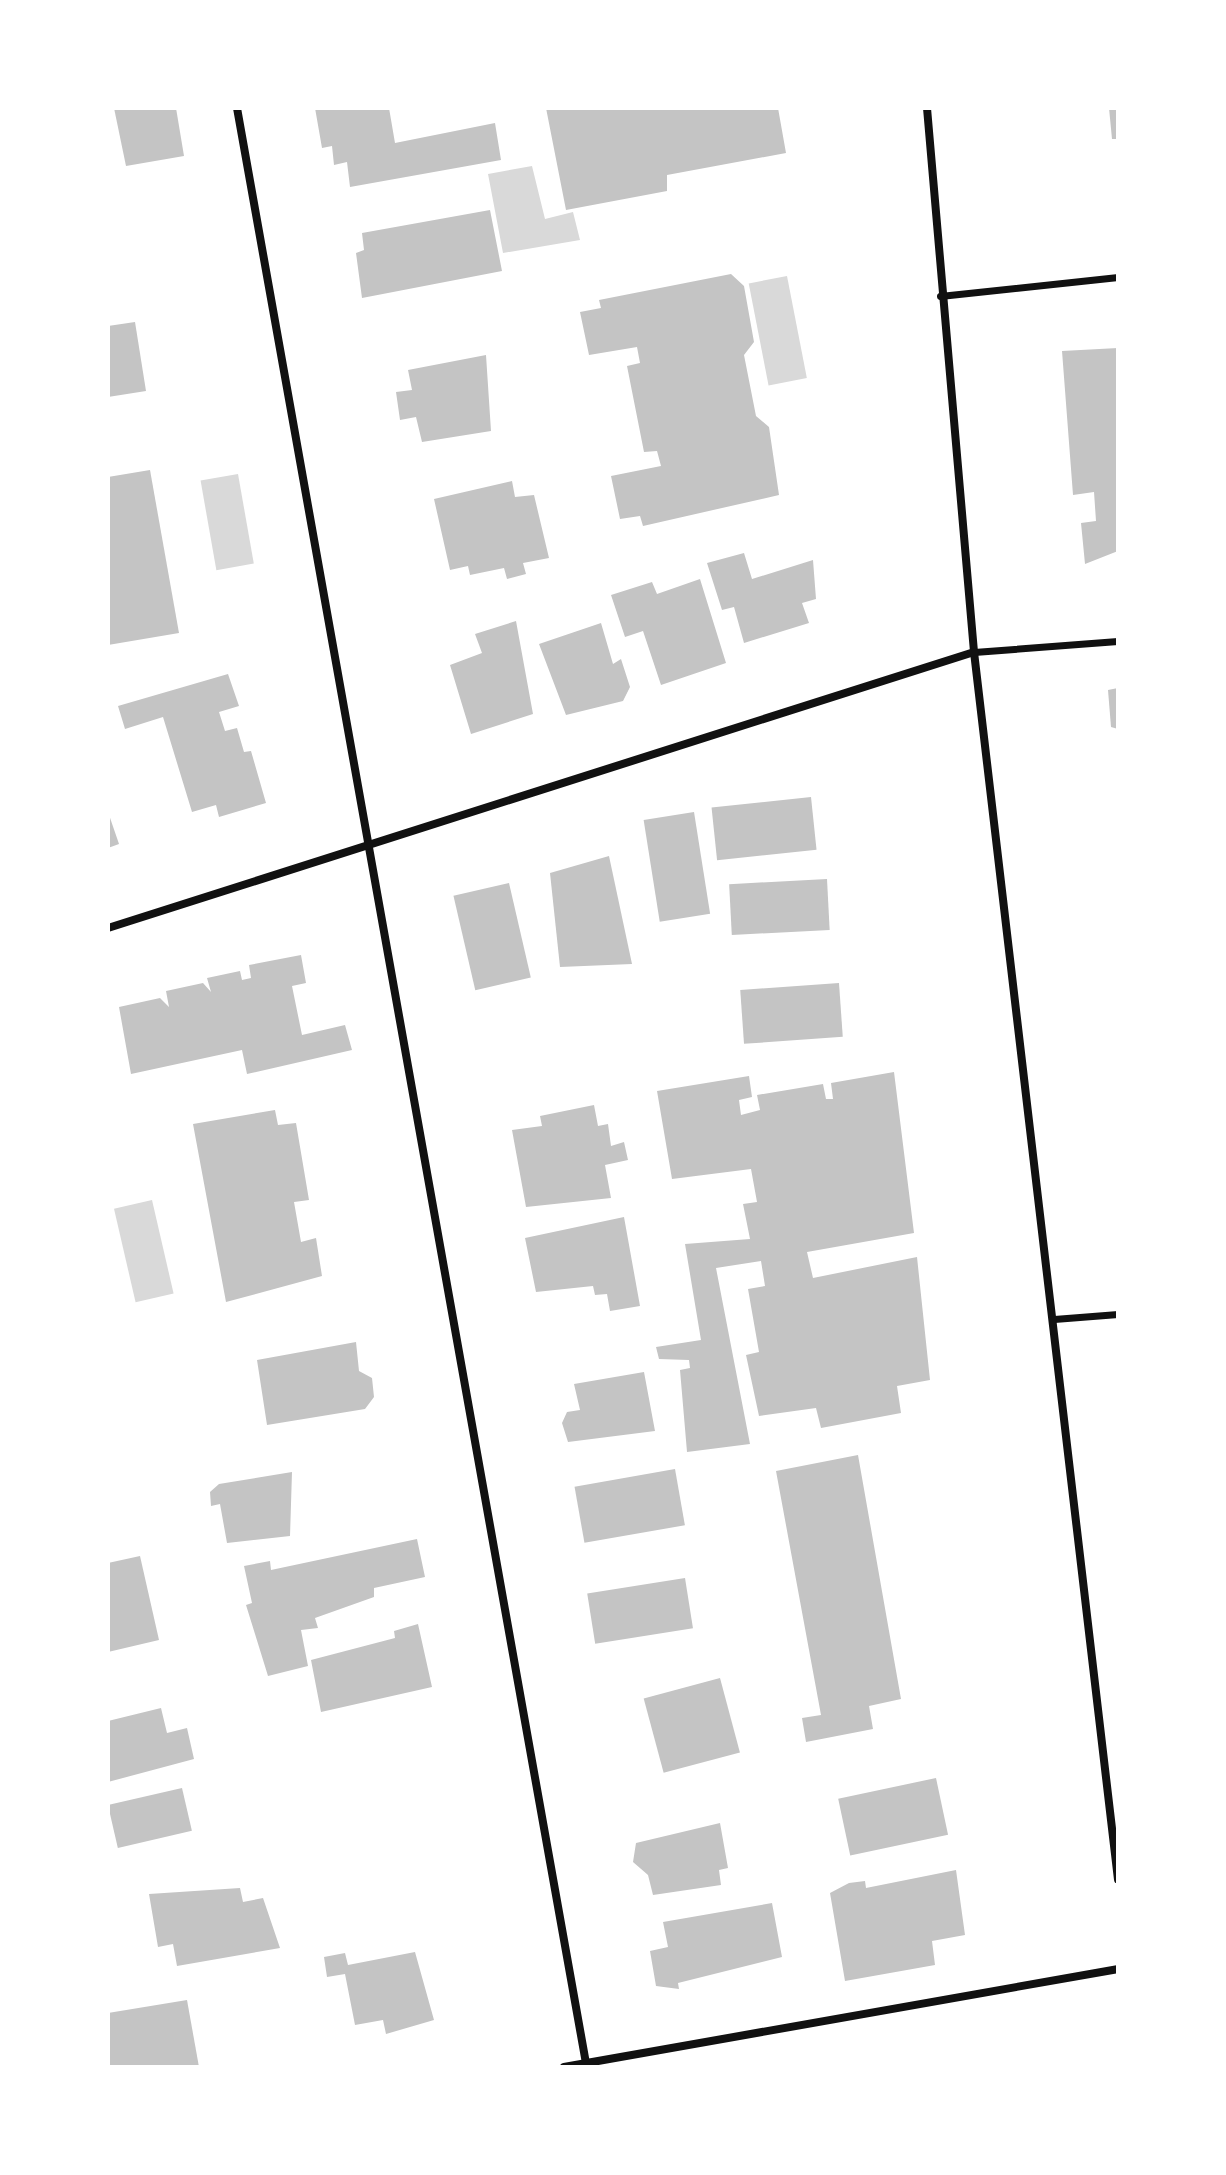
<!DOCTYPE html>
<style>
body{margin:0}
#map{position:relative;width:1226px;height:2175px;overflow:hidden;background:#fff;font-family:Barlow,sans-serif}
div>[style]{position:absolute}
[style*='--x']{left:calc(var(--x)*1px);top:calc(var(--y)*1px);width:calc(var(--w)*1px);rotate:calc(var(--a)*1deg)}
.water>*{inset:0;background:#d9d9d9;transform-origin:0 0}
.building>*{inset:0;background:#c4c4c4;transform-origin:0 0}
.pedestrian>*{height:7px;margin:-3.5px;padding:0 3.5px;transform-origin:3.5px;border-radius:3.5px;background:#111}
.minor>*{height:8px;margin:-4px;padding:0 4px;transform-origin:4px;border-radius:4px;background:#111}
span{translate:-50% -50%;white-space:nowrap;text-align:center;line-height:1.15;-webkit-text-stroke:6px #fff;paint-order:stroke}
.frame{position:absolute;inset:0;border:110px solid #fff;pointer-events:none}
</style>
<div id="map">
<div class="water">
<div style="clip-path:polygon(532px 166px,545px 219px,573px 212px,580px 240px,503px 253px,488px 174px)"></div>
<div style="left:787px;top:276px;width:104px;height:39px;rotate:79deg"></div>
<div style="left:238px;top:474px;width:91px;height:38px;rotate:80deg"></div>
<div style="left:152px;top:1200px;width:96px;height:39px;rotate:77deg"></div>
</div>
<div class="building">
<div style="clip-path:polygon(114px 108px,176px 108px,184px 156px,126px 166px)"></div>
<div style="clip-path:polygon(315px 108px,389px 108px,395px 143px,495px 123px,501px 160px,350px 187px,347px 162px,334px 165px,332px 146px,322px 148px)"></div>
<div style="clip-path:polygon(546px 108px,778px 108px,786px 153px,667px 175px,667px 191px,566px 210px)"></div>
<div style="clip-path:polygon(1109px 108px,1118px 108px,1118px 139px,1112px 139px)"></div>
<div style="clip-path:polygon(490px 210px,502px 271px,362px 298px,356px 253px,364px 250px,362px 233px)"></div>
<div style="clip-path:polygon(731px 274px,744px 286px,754px 342px,744px 355px,756px 416px,769px 427px,779px 495px,643px 526px,640px 516px,620px 519px,611px 476px,661px 466px,657px 451px,644px 452px,627px 366px,640px 363px,637px 347px,589px 355px,580px 312px,601px 308px,599px 300px)"></div>
<div style="clip-path:polygon(135px 322px,146px 391px,108px 397px,108px 326px)"></div>
<div style="clip-path:polygon(1118px 348px,1118px 551px,1085px 564px,1081px 523px,1096px 521px,1094px 492px,1073px 495px,1062px 351px)"></div>
<div style="clip-path:polygon(486px 355px,491px 431px,422px 442px,416px 417px,400px 420px,396px 392px,412px 390px,408px 370px)"></div>
<div style="clip-path:polygon(150px 470px,179px 633px,108px 645px,108px 477px)"></div>
<div style="clip-path:polygon(512px 481px,515px 497px,534px 495px,549px 558px,523px 563px,526px 574px,507px 579px,504px 568px,470px 575px,468px 566px,450px 570px,434px 499px)"></div>
<div style="clip-path:polygon(744px 553px,752px 579px,813px 560px,816px 599px,802px 603px,809px 623px,744px 643px,734px 607px,722px 610px,707px 563px)"></div>
<div style="clip-path:polygon(700px 579px,726px 663px,661px 685px,643px 631px,625px 637px,611px 595px,652px 582px,657px 594px)"></div>
<div style="clip-path:polygon(516px 621px,533px 714px,471px 734px,450px 665px,482px 653px,475px 634px)"></div>
<div style="clip-path:polygon(601px 623px,613px 664px,621px 659px,630px 687px,623px 701px,566px 715px,539px 644px)"></div>
<div style="clip-path:polygon(228px 674px,239px 706px,219px 712px,225px 731px,237px 728px,244px 752px,251px 751px,266px 803px,219px 817px,216px 805px,192px 812px,163px 717px,125px 729px,118px 706px)"></div>
<div style="clip-path:polygon(1118px 688px,1118px 729px,1111px 727px,1108px 690px)"></div>
<div style="left:811px;top:797px;width:53px;height:100px;rotate:84deg"></div>
<div style="clip-path:polygon(108px 812px,119px 844px,108px 848px)"></div>
<div style="left:694px;top:812px;width:103px;height:51px;rotate:81deg"></div>
<div style="clip-path:polygon(609px 856px,632px 964px,560px 967px,550px 873px)"></div>
<div style="left:827px;top:879px;width:51px;height:98px;rotate:87deg"></div>
<div style="left:509px;top:883px;width:97px;height:57px;rotate:77deg"></div>
<div style="clip-path:polygon(301px 955px,306px 983px,292px 986px,302px 1035px,345px 1025px,352px 1050px,247px 1074px,242px 1050px,131px 1074px,119px 1007px,160px 998px,169px 1007px,166px 991px,203px 983px,211px 992px,207px 978px,240px 971px,242px 980px,251px 978px,249px 965px)"></div>
<div style="left:839px;top:983px;width:54px;height:99px;rotate:86deg"></div>
<div style="clip-path:polygon(894px 1072px,914px 1233px,807px 1252px,813px 1278px,917px 1257px,930px 1380px,897px 1386px,901px 1413px,821px 1428px,816px 1408px,759px 1416px,746px 1355px,759px 1352px,748px 1289px,765px 1286px,761px 1261px,716px 1268px,750px 1444px,687px 1452px,680px 1370px,690px 1368px,689px 1360px,659px 1359px,656px 1347px,701px 1340px,685px 1244px,750px 1239px,743px 1204px,757px 1202px,751px 1169px,672px 1179px,657px 1091px,749px 1076px,752px 1097px,739px 1100px,741px 1115px,760px 1110px,757px 1095px,823px 1084px,826px 1099px,833px 1099px,831px 1083px)"></div>
<div style="clip-path:polygon(594px 1105px,598px 1126px,608px 1124px,611px 1146px,624px 1142px,628px 1160px,605px 1165px,611px 1198px,526px 1207px,512px 1130px,542px 1126px,540px 1116px)"></div>
<div style="clip-path:polygon(275px 1110px,278px 1125px,296px 1123px,309px 1200px,294px 1202px,301px 1242px,316px 1238px,322px 1276px,226px 1302px,193px 1124px)"></div>
<div style="clip-path:polygon(624px 1217px,640px 1306px,610px 1311px,607px 1294px,595px 1295px,593px 1286px,536px 1292px,525px 1238px)"></div>
<div style="clip-path:polygon(356px 1342px,359px 1371px,372px 1378px,374px 1397px,365px 1409px,267px 1425px,257px 1360px)"></div>
<div style="clip-path:polygon(644px 1372px,655px 1431px,568px 1442px,562px 1423px,567px 1412px,580px 1410px,574px 1384px)"></div>
<div style="clip-path:polygon(858px 1455px,901px 1699px,869px 1706px,873px 1729px,806px 1742px,802px 1718px,821px 1715px,776px 1471px)"></div>
<div style="left:675px;top:1469px;width:57px;height:102px;rotate:80deg"></div>
<div style="clip-path:polygon(292px 1472px,290px 1536px,227px 1543px,220px 1504px,211px 1506px,210px 1492px,219px 1484px)"></div>
<div style="clip-path:polygon(417px 1539px,425px 1577px,374px 1588px,374px 1597px,315px 1618px,318px 1628px,301px 1630px,308px 1666px,268px 1676px,246px 1605px,252px 1603px,244px 1566px,270px 1561px,271px 1570px)"></div>
<div style="clip-path:polygon(140px 1556px,159px 1640px,108px 1652px,108px 1563px)"></div>
<div style="left:685px;top:1578px;width:51px;height:99px;rotate:81deg"></div>
<div style="clip-path:polygon(418px 1624px,432px 1687px,321px 1712px,311px 1660px,395px 1638px,394px 1631px)"></div>
<div style="left:720px;top:1678px;width:77px;height:79px;rotate:75deg"></div>
<div style="clip-path:polygon(161px 1708px,167px 1733px,187px 1728px,194px 1759px,108px 1782px,108px 1721px)"></div>
<div style="left:936px;top:1778px;width:58px;height:100px;rotate:78deg"></div>
<div style="left:182px;top:1788px;width:44px;height:76px;rotate:77deg"></div>
<div style="clip-path:polygon(720px 1823px,728px 1868px,719px 1870px,721px 1885px,653px 1895px,648px 1875px,633px 1862px,636px 1843px)"></div>
<div style="clip-path:polygon(956px 1870px,965px 1935px,932px 1941px,935px 1965px,845px 1981px,830px 1893px,849px 1883px,865px 1881px,866px 1888px)"></div>
<div style="clip-path:polygon(240px 1888px,243px 1902px,263px 1898px,280px 1948px,177px 1966px,173px 1944px,158px 1947px,149px 1894px)"></div>
<div style="clip-path:polygon(772px 1903px,782px 1957px,678px 1983px,679px 1989px,656px 1986px,650px 1951px,668px 1947px,663px 1922px)"></div>
<div style="clip-path:polygon(415px 1952px,434px 2020px,386px 2034px,383px 2020px,355px 2025px,345px 1974px,327px 1977px,324px 1957px,345px 1953px,348px 1965px)"></div>
<div style="clip-path:polygon(187px 2000px,199px 2067px,108px 2067px,108px 2013px)"></div>
</div>
<div class="pedestrian">
<div style="--x:940;--y:296;--w:179;--a:-6.1"></div>
<div style="--x:974;--y:652;--w:144;--a:-4.4"></div>
<div style="--x:1054;--y:1319;--w:64;--a:-4.5"></div>
</div>
<div class="minor">
<div style="--x:237;--y:108;--w:1986;--a:79.88"></div>
<div style="--x:927;--y:108;--w:546;--a:85.06"></div>
<div style="--x:974;--y:652;--w:1236;--a:83.31"></div>
<div style="--x:108;--y:928;--w:909;--a:-17.68"></div>
<div style="--x:564;--y:2067;--w:563;--a:-10.03"></div>
</div>
<div class="frame"></div>
</div>
